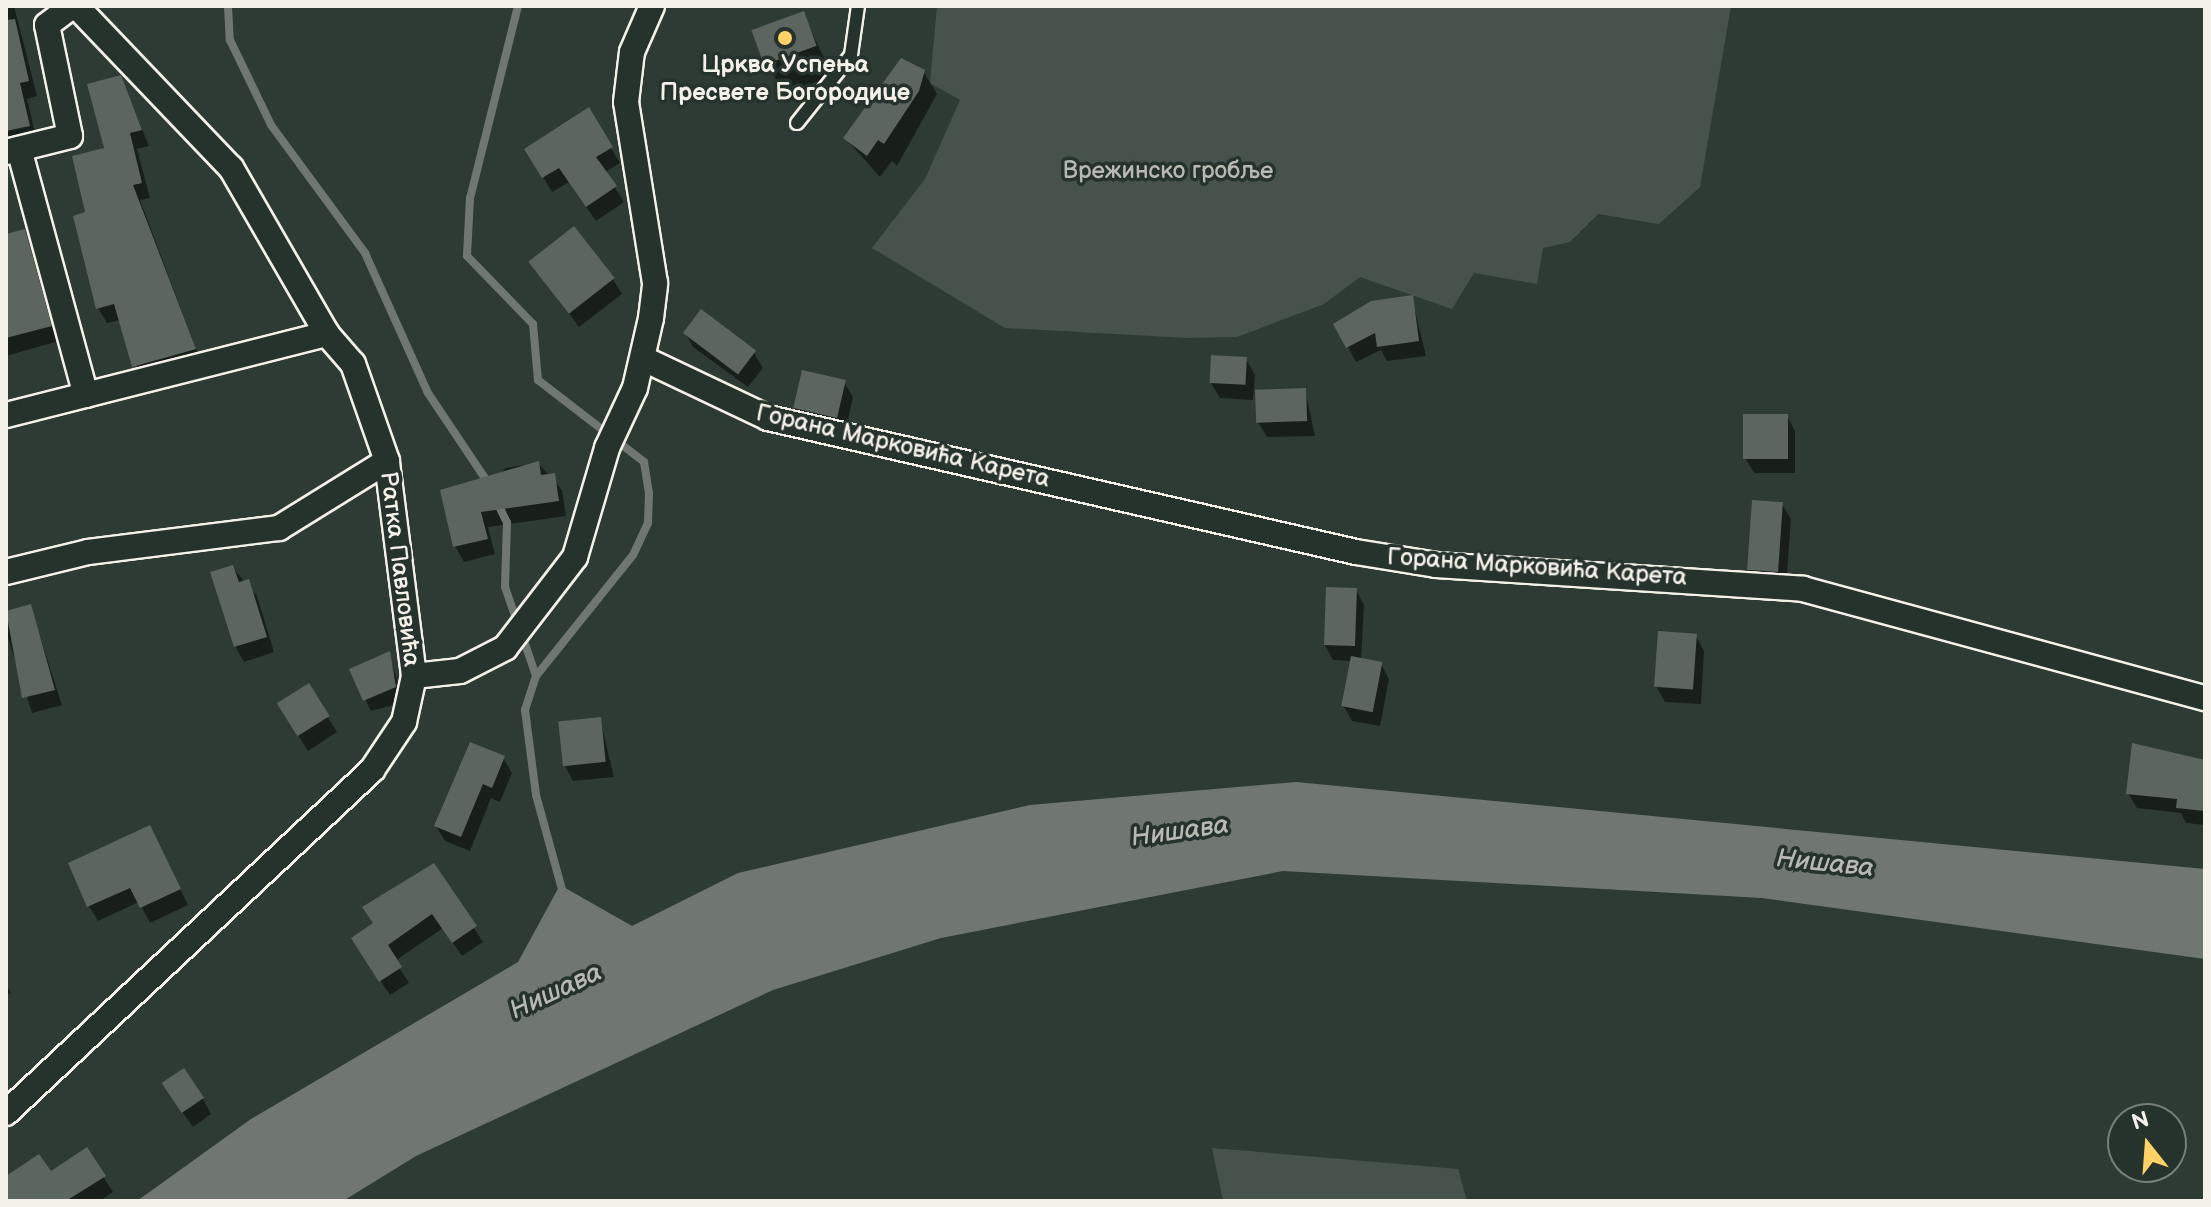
<!DOCTYPE html>
<meta charset="utf-8">
<style>
body{margin:0}
#map{position:relative;width:2211px;height:1207px;overflow:hidden;background:#2e3b34;font-family:"Balsamiq Sans",sans-serif}
div>[style]{position:absolute}
[style*='--x']{left:calc(var(--x)*1px);top:calc(var(--y)*1px);width:calc(var(--w)*1px);rotate:calc(var(--a)*1deg)}
.green>*{inset:0;background:#48524c}
.water>*{inset:0;background:#6f7770}
.shadow>*{inset:0;background:#0007}
.stream>*{height:8px;margin:-4px;padding:0 4px;transform-origin:4px;border-radius:4px;background:#6f7770}
.building>*{inset:0;background:#5c655e;transform-origin:0 0}
.roads{filter:drop-shadow(2px 0 #f4f1e8) drop-shadow(-2px 0 #f4f1e8) drop-shadow(0 2px #f4f1e8) drop-shadow(0 -2px #f4f1e8)}
.lane>*{height:12px;margin:-6px;padding:0 6px;transform-origin:6px;border-radius:6px;background:#26332d}
.street>*{height:24px;margin:-12px;padding:0 12px;transform-origin:12px;border-radius:12px;background:#26332d}
.dots>*{width:22px;height:22px;translate:-50% -50%;box-sizing:border-box;border:4px solid #26332d;border-radius:50%}
span{translate:-50% -50%;white-space:nowrap;text-align:center;line-height:1.15;-webkit-text-stroke:7px #26332d;paint-order:stroke}
.poi-label{font-size:24px;color:#f4f1e8;font-weight:700}
.park-label{font-size:24px;color:#b8b9b1}
.street-label{font-size:24px;color:#f4f1e8}
.water-label{font-size:26px;color:#b8bab2;font-style:italic}
.frame{position:absolute;inset:0;border:8px solid #f4f1e8;pointer-events:none}
.north{position:absolute;left:2107px;top:1103px;width:80px;height:80px;box-sizing:border-box;background:#26332d;border:2px solid #787f78;border-radius:50%;rotate:343deg;font-size:22px;font-weight:700;line-height:32px;text-align:center;color:#f4f1e8}
.north::after{content:'';display:block;margin:auto;width:28px;height:36px;background:#ffd166;clip-path:polygon(50% 0,100% 100%,50% 72%,0 100%)}
</style>
<div id="map">
<div class="green">
<div style="clip-path:polygon(937px 6px,1731px 6px,1700px 187px,1659px 224px,1598px 214px,1570px 242px,1543px 248px,1537px 284px,1474px 273px,1452px 309px,1360px 277px,1324px 304px,1237px 337px,1188px 338px,1005px 328px,872px 248px,925px 179px,960px 100px,930px 83px)"></div>
<div style="clip-path:polygon(1212px 1148px,1458px 1169px,1467px 1201px,1223px 1201px)"></div>
</div>
<div class="water">
<div style="clip-path:polygon(1296px 782px,2205px 869px,2205px 959px,1762px 898px,1283px 871px,941px 938px,773px 990px,416px 1156px,343px 1201px,137px 1201px,251px 1119px,518px 962px,560px 885px,632px 926px,738px 873px,1030px 805px)"></div>
</div>
<div class="shadow">
<div style="clip-path:polygon(6px 6px,14px 6px,37px 96px,27px 99px,37px 141px,6px 148px)"></div>
<div style="clip-path:polygon(803px 14px,833px 76px,784px 94px,767px 64px)"></div>
<div style="clip-path:polygon(923px 71px,937px 94px,897px 166px,892px 161px,880px 177px,846px 139px)"></div>
<div style="clip-path:polygon(120px 77px,149px 146px,137px 149px,150px 198px,140px 200px,202px 365px,142px 381px,120px 320px,107px 323px,98px 308px,88px 214px)"></div>
<div style="clip-path:polygon(588px 110px,620px 163px,605px 172px,624px 202px,596px 221px,569px 182px,552px 192px,527px 150px)"></div>
<div style="clip-path:polygon(24px 231px,59px 341px,6px 356px,6px 236px)"></div>
<div style="clip-path:polygon(531px 262px,613px 279px,622px 294px,579px 327px)"></div>
<div style="clip-path:polygon(1412px 298px,1426px 356px,1387px 361px,1381px 350px,1356px 362px,1348px 347px)"></div>
<div style="clip-path:polygon(685px 332px,754px 353px,763px 368px,748px 387px,693px 347px)"></div>
<div style="clip-path:polygon(1246px 359px,1255px 375px,1253px 400px,1220px 398px,1211px 383px)"></div>
<div style="clip-path:polygon(844px 382px,853px 397px,845px 433px,804px 423px,795px 408px)"></div>
<div style="clip-path:polygon(1305px 390px,1315px 436px,1267px 437px,1258px 422px)"></div>
<div style="clip-path:polygon(1787px 416px,1795px 431px,1795px 473px,1754px 473px,1745px 458px)"></div>
<div style="clip-path:polygon(538px 463px,562px 490px,566px 516px,488px 527px,495px 554px,464px 562px,455px 546px,505px 468px)"></div>
<div style="clip-path:polygon(1782px 504px,1791px 519px,1786px 587px,1758px 585px,1750px 570px)"></div>
<div style="clip-path:polygon(232px 567px,257px 596px,274px 652px,244px 662px,235px 646px)"></div>
<div style="clip-path:polygon(1356px 590px,1364px 605px,1361px 660px,1381px 664px,1389px 679px,1380px 726px,1352px 721px,1343px 705px,1352px 661px,1333px 660px,1324px 644px)"></div>
<div style="clip-path:polygon(30px 606px,62px 705px,32px 713px,6px 632px,6px 613px)"></div>
<div style="clip-path:polygon(1696px 636px,1704px 651px,1701px 704px,1665px 702px,1656px 686px)"></div>
<div style="clip-path:polygon(389px 654px,404px 702px,371px 711px,363px 695px)"></div>
<div style="clip-path:polygon(308px 686px,337px 732px,308px 751px,288px 719px)"></div>
<div style="clip-path:polygon(600px 719px,614px 777px,573px 781px,565px 766px)"></div>
<div style="clip-path:polygon(503px 758px,512px 773px,500px 802px,491px 798px,470px 851px,445px 841px,436px 826px)"></div>
<div style="clip-path:polygon(2205px 761px,2205px 825px,2186px 823px,2181px 813px,2137px 808px,2128px 793px)"></div>
<div style="clip-path:polygon(158px 843px,188px 905px,150px 923px,139px 902px,98px 921px,89px 906px)"></div>
<div style="clip-path:polygon(434px 866px,483px 942px,462px 956px,443px 928px,395px 961px,409px 983px,390px 995px,362px 953px,375px 925px)"></div>
<div style="clip-path:polygon(6px 984px,11px 993px,6px 996px)"></div>
<div style="clip-path:polygon(173px 1099px,203px 1099px,211px 1114px,193px 1127px)"></div>
<div style="clip-path:polygon(86px 1150px,113px 1192px,100px 1201px,6px 1201px,6px 1184px,50px 1174px)"></div>
</div>
<div class="stream">
<div style="--x:228;--y:6;--w:34;--a:87"></div>
<div style="--x:230;--y:40;--w:94;--a:64.2"></div>
<div style="--x:271;--y:125;--w:159;--a:53.7"></div>
<div style="--x:365;--y:253;--w:154;--a:65.8"></div>
<div style="--x:428;--y:393;--w:110;--a:56.2"></div>
<div style="--x:518;--y:6;--w:198;--a:104"></div>
<div style="--x:470;--y:198;--w:58;--a:93"></div>
<div style="--x:467;--y:256;--w:95;--a:45.9"></div>
<div style="--x:533;--y:324;--w:56;--a:84.9"></div>
<div style="--x:538;--y:380;--w:134;--a:37.7"></div>
<div style="--x:644;--y:462;--w:31;--a:81"></div>
<div style="--x:649;--y:493;--w:30;--a:92"></div>
<div style="--x:648;--y:523;--w:35;--a:115"></div>
<div style="--x:633;--y:555;--w:155;--a:128.7"></div>
<div style="--x:536;--y:676;--w:36;--a:108"></div>
<div style="--x:525;--y:710;--w:86;--a:82.6"></div>
<div style="--x:536;--y:795;--w:102;--a:74.6"></div>
<div style="--x:496;--y:500;--w:25;--a:64"></div>
<div style="--x:507;--y:523;--w:64;--a:91.8"></div>
<div style="--x:505;--y:587;--w:37;--a:71"></div>
<div style="--x:522;--y:635;--w:43;--a:71.1"></div>
</div>
<div class="building">
<div style="left:804px;top:11px;width:37px;height:56px;rotate:70deg"></div>
<div style="clip-path:polygon(15px 19px,29px 81px,20px 83px,30px 126px,6px 131px,6px 20px)"></div>
<div style="clip-path:polygon(901px 58px,925px 70px,919px 91px,884px 144px,878px 140px,867px 156px,843px 138px)"></div>
<div style="clip-path:polygon(121px 75px,142px 130px,130px 133px,142px 183px,133px 185px,196px 349px,132px 367px,114px 304px,96px 309px,73px 216px,85px 212px,72px 156px,104px 148px,87px 84px)"></div>
<div style="clip-path:polygon(589px 107px,613px 147px,596px 157px,617px 186px,586px 207px,559px 168px,542px 178px,524px 149px)"></div>
<div style="left:574px;top:226px;width:66px;height:58px;rotate:52deg"></div>
<div style="clip-path:polygon(25px 229px,52px 326px,6px 338px,6px 234px)"></div>
<div style="clip-path:polygon(1413px 295px,1419px 341px,1377px 347px,1375px 333px,1346px 348px,1333px 324px,1371px 301px)"></div>
<div style="left:701px;top:309px;width:69px;height:30px;rotate:37deg"></div>
<div style="left:1211px;top:355px;width:36px;height:28px;rotate:3deg"></div>
<div style="left:802px;top:370px;width:45px;height:39px;rotate:13deg"></div>
<div style="left:1306px;top:388px;width:33px;height:51px;rotate:88deg"></div>
<div style="left:1743px;top:414px;width:45px;height:45px"></div>
<div style="clip-path:polygon(539px 461px,541px 475px,555px 473px,559px 501px,481px 512px,488px 539px,453px 547px,440px 490px)"></div>
<div style="left:1752px;top:500px;width:31px;height:70px;rotate:4deg"></div>
<div style="clip-path:polygon(233px 565px,239px 582px,249px 579px,267px 637px,234px 647px,210px 572px)"></div>
<div style="left:1326px;top:587px;width:31px;height:58px;rotate:2deg"></div>
<div style="clip-path:polygon(31px 604px,55px 690px,22px 698px,6px 611px)"></div>
<div style="left:1658px;top:631px;width:39px;height:56px;rotate:4deg"></div>
<div style="clip-path:polygon(390px 651px,396px 687px,363px 701px,349px 669px)"></div>
<div style="left:1351px;top:656px;width:32px;height:51px;rotate:11deg"></div>
<div style="left:309px;top:683px;width:39px;height:38px;rotate:58deg"></div>
<div style="left:601px;top:717px;width:45px;height:43px;rotate:84deg"></div>
<div style="clip-path:polygon(470px 742px,505px 756px,492px 788px,483px 784px,461px 837px,434px 826px)"></div>
<div style="clip-path:polygon(2132px 743px,2205px 760px,2205px 811px,2176px 808px,2177px 799px,2126px 794px)"></div>
<div style="clip-path:polygon(150px 825px,181px 889px,140px 908px,130px 888px,87px 907px,68px 863px)"></div>
<div style="clip-path:polygon(434px 863px,477px 926px,452px 943px,432px 914px,388px 945px,402px 967px,379px 982px,351px 938px,373px 923px,362px 907px)"></div>
<div style="left:184px;top:1068px;width:36px;height:27px;rotate:56deg"></div>
<div style="clip-path:polygon(87px 1147px,106px 1176px,66px 1201px,6px 1201px,6px 1176px,39px 1154px,51px 1171px)"></div>
</div>
<div class="roads">
<div class="lane">
<div style="--x:797;--y:123;--w:87;--a:-51.5"></div>
<div style="--x:851;--y:55;--w:49;--a:-81.9"></div>
</div>
<div class="street">
<div style="--x:19;--y:149;--w:255;--a:74.8"></div>
<div style="--x:6;--y:152;--w:66;--a:-14"></div>
<div style="--x:70;--y:136;--w:113;--a:-101.7"></div>
<div style="--x:47;--y:25;--w:31;--a:-37"></div>
<div style="--x:644;--y:359;--w:137;--a:25.4"></div>
<div style="--x:768;--y:418;--w:603;--a:12.84"></div>
<div style="--x:1356;--y:552;--w:81;--a:9.2"></div>
<div style="--x:1436;--y:565;--w:368;--a:3.7"></div>
<div style="--x:1803;--y:589;--w:417;--a:15.2"></div>
<div style="--x:6;--y:415;--w:331;--a:-14.2"></div>
<div style="--x:6;--y:572;--w:84;--a:-13.7"></div>
<div style="--x:88;--y:552;--w:193;--a:-7.2"></div>
<div style="--x:279;--y:528;--w:127;--a:-31.8"></div>
<div style="--x:414;--y:676;--w:46;--a:-6.2"></div>
<div style="--x:460;--y:671;--w:51;--a:-27.1"></div>
<div style="--x:505;--y:648;--w:115;--a:-52.4"></div>
<div style="--x:575;--y:557;--w:114;--a:-73.6"></div>
<div style="--x:607;--y:448;--w:66;--a:-65"></div>
<div style="--x:635;--y:388;--w:72;--a:-77.1"></div>
<div style="--x:651;--y:318;--w:35;--a:-83"></div>
<div style="--x:655;--y:283;--w:183;--a:-99.1"></div>
<div style="--x:626;--y:102;--w:50;--a:-83.2"></div>
<div style="--x:632;--y:52;--w:50;--a:-66.5"></div>
<div style="--x:6;--y:1113;--w:502;--a:-43.14"></div>
<div style="--x:372;--y:770;--w:58;--a:-56.3"></div>
<div style="--x:404;--y:722;--w:47;--a:-77.7"></div>
<div style="--x:414;--y:676;--w:217;--a:-97.2"></div>
<div style="--x:387;--y:461;--w:103;--a:-109.3"></div>
<div style="--x:353;--y:364;--w:40;--a:-131"></div>
<div style="--x:327;--y:334;--w:192;--a:-120"></div>
<div style="--x:231;--y:168;--w:224;--a:-133.7"></div>
</div>
</div>
<div class="dots">
<div style="left:785px;top:38px;background:#ffd166"></div>
</div>
<div class="poi-label">
<span style="left:785px;top:79px">Црква Успења<br>Пресвете Богородице</span>
</div>
<div class="park-label">
<span style="left:1168px;top:171px">Врежинско гробље</span>
</div>
<div class="street-label">
<span style="left:903px;top:446px;rotate:13deg">Горана Марковића Карета</span>
<span style="left:1537px;top:567px;rotate:4deg">Горана Марковића Карета</span>
<span style="left:400px;top:569px;rotate:83deg">Ратка Павловића</span>
</div>
<div class="water-label">
<span style="left:1180px;top:832px;rotate:-8deg">Нишава</span>
<span style="left:1825px;top:864px;rotate:6deg">Нишава</span>
<span style="left:556px;top:992px;rotate:-25deg">Нишава</span>
</div>
<div class="frame"></div>
<div class="north">N</div>
</div>
